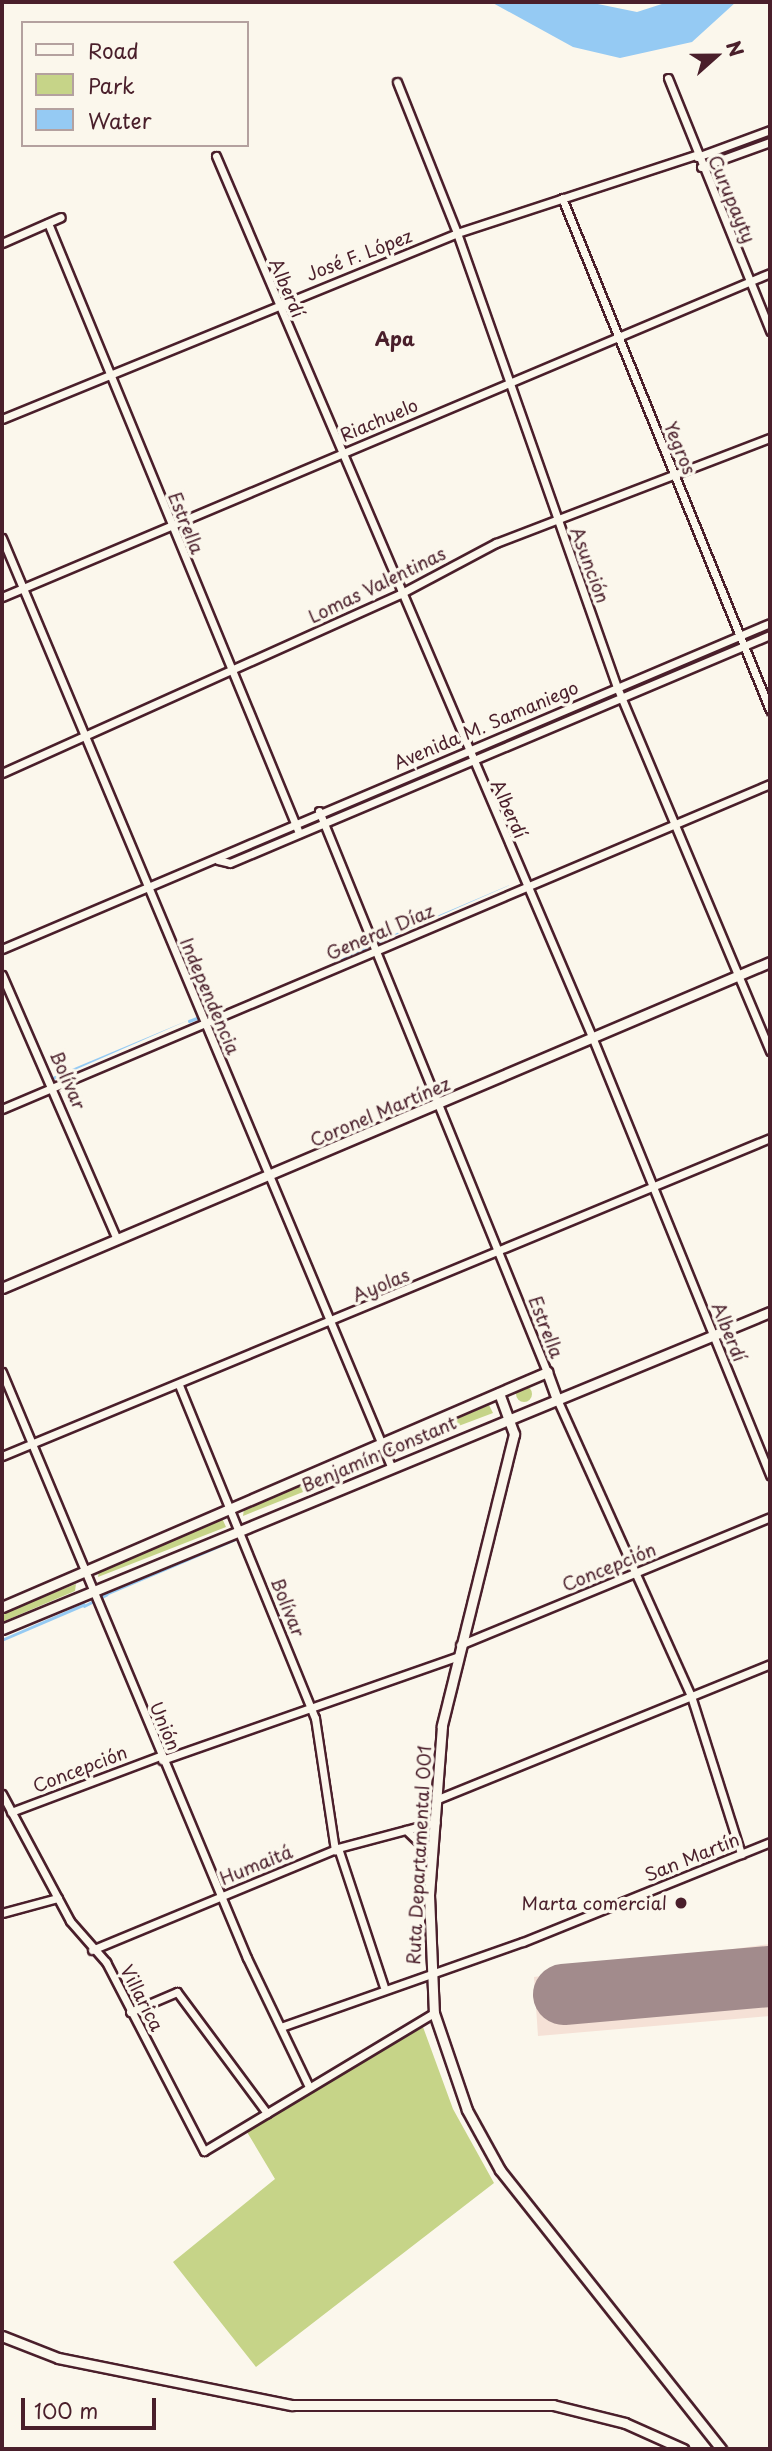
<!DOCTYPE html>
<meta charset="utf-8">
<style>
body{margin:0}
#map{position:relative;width:772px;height:2451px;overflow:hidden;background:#fbf7ec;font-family:"Playpen Sans",sans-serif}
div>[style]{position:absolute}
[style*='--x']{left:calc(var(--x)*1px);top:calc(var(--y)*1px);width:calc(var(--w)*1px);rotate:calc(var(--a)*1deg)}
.built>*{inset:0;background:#f5e1d6}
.green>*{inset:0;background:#c6d488}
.round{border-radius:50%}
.water>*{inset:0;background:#95caf3;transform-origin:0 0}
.stream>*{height:2.5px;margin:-1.25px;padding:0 1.25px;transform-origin:1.25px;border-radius:1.25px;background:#95caf3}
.runway>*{height:61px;margin:-30.5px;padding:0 30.5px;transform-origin:30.5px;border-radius:30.5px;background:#a28b8c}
.roads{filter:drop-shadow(2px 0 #4a1f2b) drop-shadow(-2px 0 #4a1f2b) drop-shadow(0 2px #4a1f2b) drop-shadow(0 -2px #4a1f2b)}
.minor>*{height:7px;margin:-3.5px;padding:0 3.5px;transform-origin:3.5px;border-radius:3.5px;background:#fbf7ec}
.tertiary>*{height:9px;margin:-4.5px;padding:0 4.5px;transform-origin:4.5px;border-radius:4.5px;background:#fbf7ec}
.dots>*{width:19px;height:19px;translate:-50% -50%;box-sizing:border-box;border:4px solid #fbf7ec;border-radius:50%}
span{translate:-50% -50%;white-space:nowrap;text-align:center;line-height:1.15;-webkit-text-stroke:7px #fbf7ec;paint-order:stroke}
.street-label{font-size:18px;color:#4a1f2b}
.poi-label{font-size:18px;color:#4a1f2b}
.right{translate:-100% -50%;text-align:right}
.neighbourhood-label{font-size:19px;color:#4a1f2b;font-weight:700}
.frame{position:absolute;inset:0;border:4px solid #4a1f2b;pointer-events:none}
.legend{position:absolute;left:21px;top:21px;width:228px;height:126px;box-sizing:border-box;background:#fbf7ec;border:2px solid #b4a19f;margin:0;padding:9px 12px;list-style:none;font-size:21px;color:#4a1f2b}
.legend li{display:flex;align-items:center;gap:14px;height:35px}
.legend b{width:35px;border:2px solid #b4a19f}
.north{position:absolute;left:681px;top:21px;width:70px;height:70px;-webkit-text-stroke:5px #fbf7ec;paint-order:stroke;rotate:69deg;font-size:19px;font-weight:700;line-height:28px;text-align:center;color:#4a1f2b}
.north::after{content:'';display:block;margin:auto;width:24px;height:32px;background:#4a1f2b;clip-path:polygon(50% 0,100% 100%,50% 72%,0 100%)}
.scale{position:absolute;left:21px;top:2398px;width:135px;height:32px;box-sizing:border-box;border:4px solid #4a1f2b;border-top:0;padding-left:9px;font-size:21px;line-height:24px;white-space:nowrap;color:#4a1f2b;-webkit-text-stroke:5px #fbf7ec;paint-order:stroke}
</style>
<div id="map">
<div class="built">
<div style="clip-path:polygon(770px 1944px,770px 2016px,538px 2036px,534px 1977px)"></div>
</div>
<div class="green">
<div style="clip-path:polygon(770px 134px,770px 138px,707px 159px,708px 157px)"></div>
<div style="clip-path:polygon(732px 643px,733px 647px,630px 687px,631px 685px)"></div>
<div style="clip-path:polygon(608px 696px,608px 700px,481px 750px,482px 748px)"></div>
<div style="clip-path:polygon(458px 759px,458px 762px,334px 812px)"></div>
<div class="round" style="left:516px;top:1386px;width:16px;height:16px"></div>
<div style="clip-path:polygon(489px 1405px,493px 1413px,395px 1450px,396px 1445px)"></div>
<div style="clip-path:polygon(373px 1454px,376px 1463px,243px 1516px,244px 1509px)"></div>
<div style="clip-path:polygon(222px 1518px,226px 1527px,98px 1577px,99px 1571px)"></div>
<div style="clip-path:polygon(76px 1584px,75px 1591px,2px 1622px,2px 1613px)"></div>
<div style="clip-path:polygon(423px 2027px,453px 2109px,494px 2183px,256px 2367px,173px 2262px,275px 2179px,247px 2132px)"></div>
</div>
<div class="water">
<div style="clip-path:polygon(491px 2px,588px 2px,637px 12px,668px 2px,736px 2px,692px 42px,620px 58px,573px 47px)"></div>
<div style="clip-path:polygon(512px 884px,384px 940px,383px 939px)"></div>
<div style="left:361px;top:949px;width:2px;height:168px;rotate:63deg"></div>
<div style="clip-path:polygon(191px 1019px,61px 1076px,60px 1074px)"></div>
<div style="clip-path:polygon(236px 1539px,236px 1541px,104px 1597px,103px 1595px)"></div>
<div style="clip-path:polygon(85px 1603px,86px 1606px,2px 1642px,2px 1639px)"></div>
</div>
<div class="stream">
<div style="--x:361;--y:950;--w:28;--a:-26"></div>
<div style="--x:189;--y:1021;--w:14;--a:-21"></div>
<div style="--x:50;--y:1079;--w:15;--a:-20"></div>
<div style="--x:84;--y:1606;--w:25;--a:-27"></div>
</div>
<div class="runway">
<div style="--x:563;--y:1994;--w:208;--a:-5"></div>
</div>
<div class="roads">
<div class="minor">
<div style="--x:668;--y:78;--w:273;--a:68"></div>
<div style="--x:397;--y:82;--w:162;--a:68.3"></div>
<div style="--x:457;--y:233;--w:481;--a:70.6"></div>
<div style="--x:617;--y:687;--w:395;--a:67.2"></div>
<div style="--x:216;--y:156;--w:960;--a:66.88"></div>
<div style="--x:593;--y:1039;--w:471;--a:67.9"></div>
<div style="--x:697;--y:157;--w:78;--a:-20.3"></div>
<div style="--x:701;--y:167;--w:73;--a:-19.9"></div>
<div style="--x:562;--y:198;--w:553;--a:67.89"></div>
<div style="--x:48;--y:223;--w:660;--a:67.63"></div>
<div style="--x:2;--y:243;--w:64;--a:-23.8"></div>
<div style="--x:2;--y:419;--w:492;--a:-22.2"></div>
<div style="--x:457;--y:233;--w:251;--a:-18.1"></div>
<div style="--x:2;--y:538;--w:1006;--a:67.26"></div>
<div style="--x:2;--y:597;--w:834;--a:-22.87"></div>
<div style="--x:2;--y:773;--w:436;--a:-24.2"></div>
<div style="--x:400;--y:594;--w:109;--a:-28"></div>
<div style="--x:496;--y:543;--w:293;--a:-21"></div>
<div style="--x:319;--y:811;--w:606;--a:67.88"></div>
<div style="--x:218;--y:860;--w:12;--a:14"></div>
<div style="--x:230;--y:863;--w:586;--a:-22.89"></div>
<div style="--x:2;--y:949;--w:834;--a:-23"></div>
<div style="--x:2;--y:975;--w:288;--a:66.5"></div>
<div style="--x:2;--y:1109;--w:834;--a:-22.94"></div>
<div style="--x:2;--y:1372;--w:635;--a:67.31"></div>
<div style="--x:247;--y:1958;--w:143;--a:64.3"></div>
<div style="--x:179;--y:1385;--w:360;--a:67.8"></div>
<div style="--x:315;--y:1718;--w:134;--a:81.4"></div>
<div style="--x:556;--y:1397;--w:328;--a:65.7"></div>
<div style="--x:691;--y:1696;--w:166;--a:72.4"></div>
<div style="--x:2;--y:1456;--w:831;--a:-22.49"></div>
<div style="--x:460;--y:1645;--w:335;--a:-22.4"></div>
<div style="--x:162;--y:1760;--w:312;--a:-19.3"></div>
<div style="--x:2;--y:1794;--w:144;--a:61.8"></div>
<div style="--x:70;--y:1921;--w:55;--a:48.7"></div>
<div style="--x:106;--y:1962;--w:213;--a:62.6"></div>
<div style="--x:204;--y:2151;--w:268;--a:-31"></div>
<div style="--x:438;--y:1799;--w:358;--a:-22.1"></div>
<div style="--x:11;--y:1812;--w:159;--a:-20.6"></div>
<div style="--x:406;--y:1830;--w:36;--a:44"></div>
<div style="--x:338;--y:1848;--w:146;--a:71.7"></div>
<div style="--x:2;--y:1913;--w:58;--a:-15"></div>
<div style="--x:92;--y:1950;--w:266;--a:-22.5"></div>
<div style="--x:338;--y:1848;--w:101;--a:-14.9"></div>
<div style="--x:130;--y:2012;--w:51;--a:-23.1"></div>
<div style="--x:177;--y:1992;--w:151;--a:53.4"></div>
<div style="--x:281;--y:2027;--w:256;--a:-19.4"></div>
<div style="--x:523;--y:1942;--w:266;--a:-22"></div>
</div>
<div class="tertiary">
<div style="--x:2;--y:1288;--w:834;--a:-23"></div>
<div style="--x:499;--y:1393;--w:44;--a:69.9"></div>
<div style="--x:514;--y:1434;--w:301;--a:103.9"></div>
<div style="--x:442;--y:1726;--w:169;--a:94.4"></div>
<div style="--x:429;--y:1895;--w:118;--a:87.6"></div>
<div style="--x:434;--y:2013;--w:102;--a:71.2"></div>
<div style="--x:467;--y:2110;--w:68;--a:61.2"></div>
<div style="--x:500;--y:2170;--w:356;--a:51.6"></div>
<div style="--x:2;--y:1607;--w:594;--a:-23.33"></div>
<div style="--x:547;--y:1372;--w:27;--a:70"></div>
<div style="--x:2;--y:1629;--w:831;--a:-22.43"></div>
<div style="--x:2;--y:2336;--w:60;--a:21.4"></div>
<div style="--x:58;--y:2358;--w:239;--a:11.4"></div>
<div style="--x:292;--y:2405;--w:261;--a:0"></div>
<div style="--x:553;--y:2405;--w:74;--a:14"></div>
<div style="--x:625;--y:2423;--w:64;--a:24.1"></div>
</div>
</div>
<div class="dots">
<div style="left:681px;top:1903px;background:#4a1f2b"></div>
</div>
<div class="street-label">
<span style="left:732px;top:199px;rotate:67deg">Curupayty</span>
<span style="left:359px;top:255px;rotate:-21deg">José F. López</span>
<span style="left:287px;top:288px;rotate:67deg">Alberdí</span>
<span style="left:379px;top:420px;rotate:-23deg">Riachuelo</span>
<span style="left:680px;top:448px;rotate:68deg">Yegros</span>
<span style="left:186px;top:523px;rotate:68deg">Estrella</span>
<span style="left:590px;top:565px;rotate:70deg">Asunción</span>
<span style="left:377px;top:585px;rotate:-26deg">Lomas Valentinas</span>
<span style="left:486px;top:725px;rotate:-23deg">Avenida M. Samaniego</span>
<span style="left:509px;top:809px;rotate:66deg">Alberdí</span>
<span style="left:380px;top:932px;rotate:-23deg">General Díaz</span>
<span style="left:210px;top:996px;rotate:67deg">Independencia</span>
<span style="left:68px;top:1080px;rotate:66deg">Bolívar</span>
<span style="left:380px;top:1112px;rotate:-23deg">Coronel Martínez</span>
<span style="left:381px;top:1285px;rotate:-22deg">Ayolas</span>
<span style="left:546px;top:1327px;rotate:69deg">Estrella</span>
<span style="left:729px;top:1332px;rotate:68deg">Alberdí</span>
<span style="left:379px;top:1454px;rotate:-23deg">Benjamín Constant</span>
<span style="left:609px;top:1567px;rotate:-22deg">Concepción</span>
<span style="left:288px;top:1607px;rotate:68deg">Bolívar</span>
<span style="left:165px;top:1726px;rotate:67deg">Unión</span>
<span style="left:80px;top:1769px;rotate:-21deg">Concepción</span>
<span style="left:419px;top:1855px;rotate:-87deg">Ruta Departamental 001</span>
<span style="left:692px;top:1857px;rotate:-22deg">San Martín</span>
<span style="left:256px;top:1865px;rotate:-22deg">Humaitá</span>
<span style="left:142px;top:1998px;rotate:63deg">Villarica</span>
</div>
<div class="poi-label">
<span class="right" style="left:667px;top:1903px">Marta comercial</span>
</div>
<div class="neighbourhood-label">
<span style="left:395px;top:339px">Apa</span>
</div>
<div class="frame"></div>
<ul class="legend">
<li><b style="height:9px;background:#fbf7ec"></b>Road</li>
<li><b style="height:19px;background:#c6d488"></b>Park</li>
<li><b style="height:19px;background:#95caf3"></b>Water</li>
</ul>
<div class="north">N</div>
<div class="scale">100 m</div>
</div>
